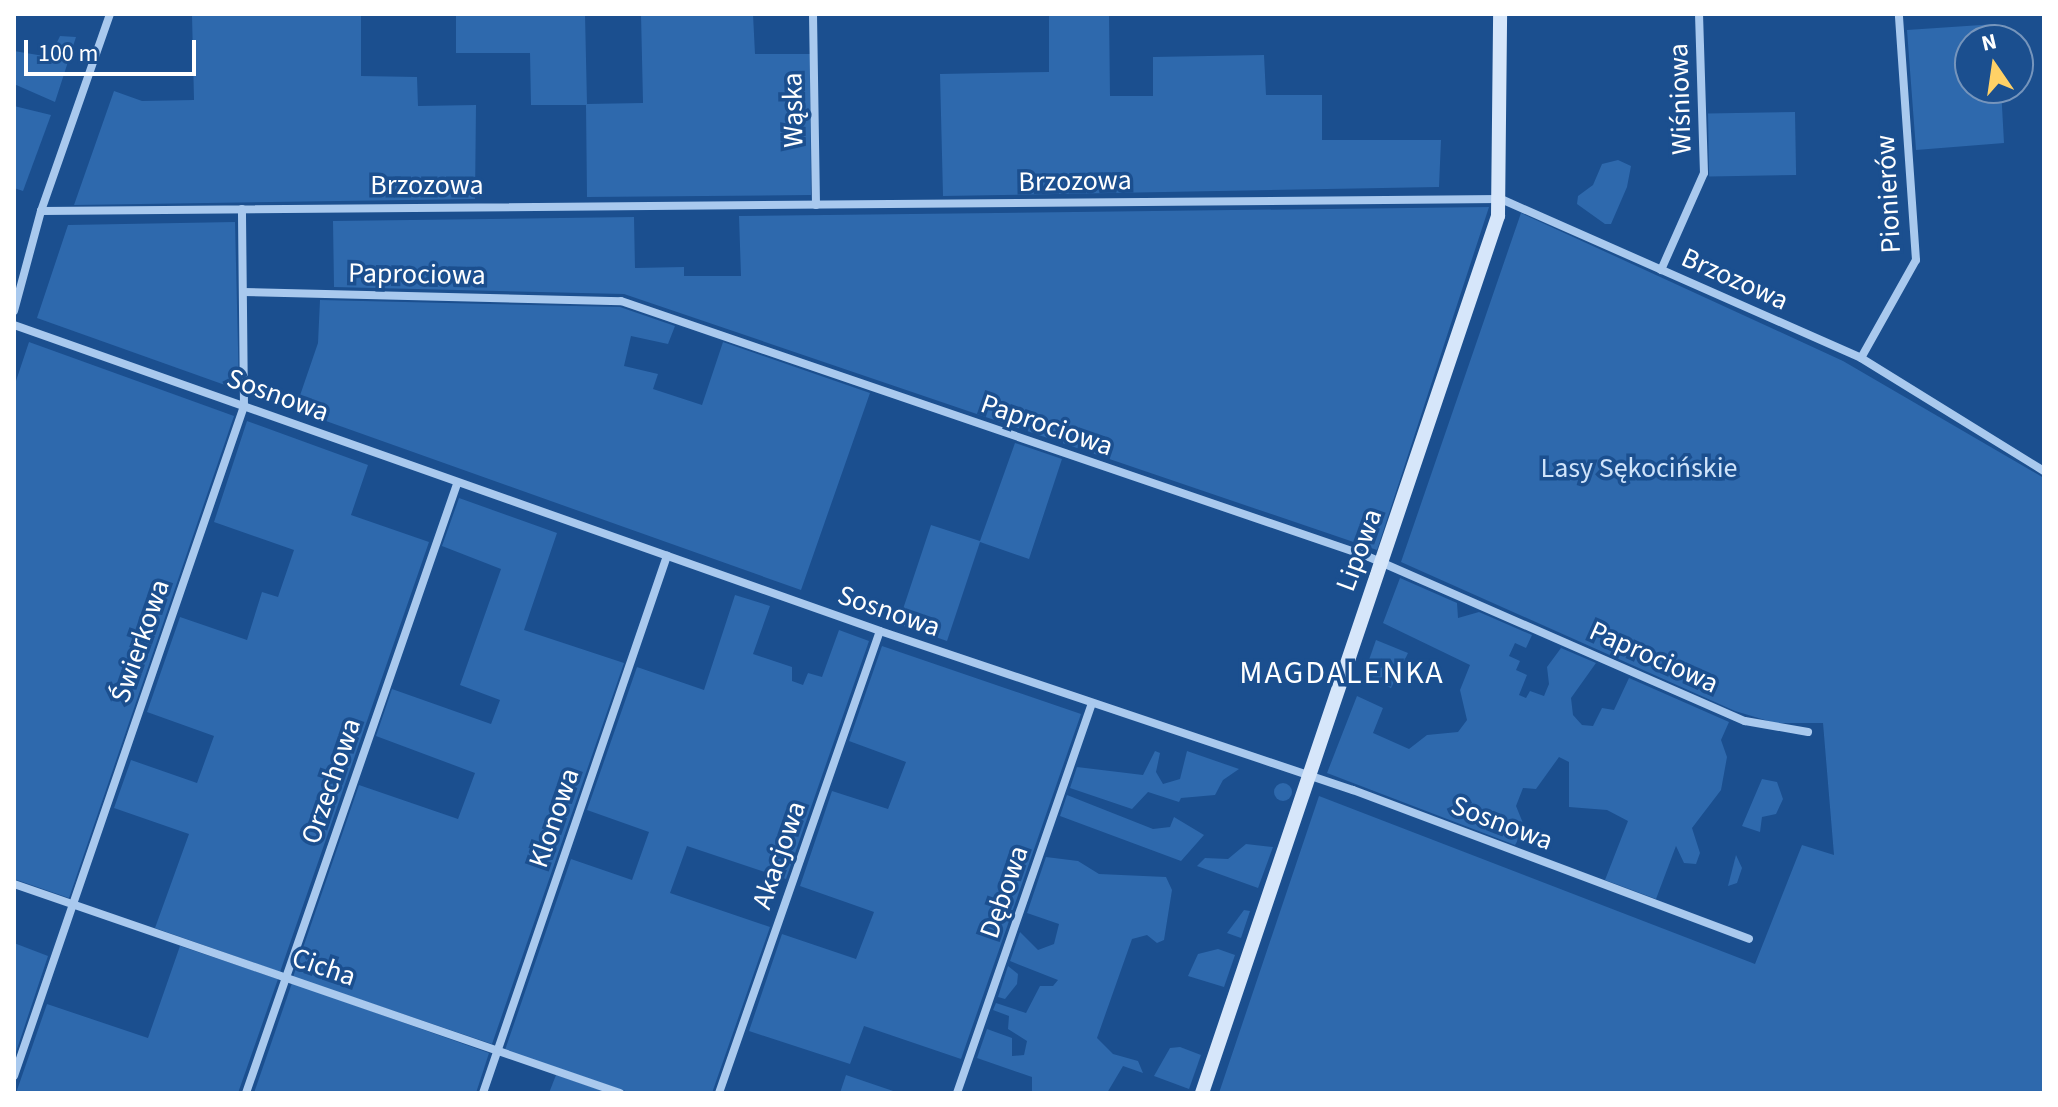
<!DOCTYPE html>
<meta charset="utf-8">
<style>
body{margin:0}
#map{position:relative;width:2058px;height:1107px;overflow:hidden;background:#1b4f8f;font-family:"Source Sans 3",sans-serif}
div>[style]{position:absolute}
[style*='--x']{left:calc(var(--x)*1px);top:calc(var(--y)*1px);width:calc(var(--w)*1px);rotate:calc(var(--a)*1deg)}
.green>*{inset:0;background:#2e69ad;transform-origin:0 0}
.round{border-radius:50%}
.street>*{height:8px;margin:-4px;padding:0 4px;transform-origin:4px;border-radius:4px;background:#a9c9ee}
.secondary>*{height:14px;margin:-7px;padding:0 7px;transform-origin:7px;border-radius:7px;background:#d6e6fa}
span{translate:-50% -50%;white-space:nowrap;text-align:center;line-height:1.15;-webkit-text-stroke:7px #1b4f8f;paint-order:stroke}
.street-label{font-size:28px;color:#fff}
.park-label{font-size:28px;color:#cfe3fa}
.quarter-label{font-size:32px;color:#fff;letter-spacing:2px}
.frame{position:absolute;inset:0;border:16px solid #fff;pointer-events:none}
.north{position:absolute;left:1954px;top:24px;width:80px;height:80px;box-sizing:border-box;background:#1b4f8f;border:2px solid #7695bc;border-radius:50%;rotate:347deg;font-size:22px;font-weight:700;line-height:32px;text-align:center;color:#fff}
.north::after{content:'';display:block;margin:auto;width:28px;height:36px;background:#ffd166;clip-path:polygon(50% 0,100% 100%,50% 72%,0 100%)}
.scale{position:absolute;left:24px;top:40px;width:172px;height:36px;box-sizing:border-box;border:4px solid #fff;border-top:0;padding-left:10px;font-size:24px;line-height:28px;white-space:nowrap;color:#fff;-webkit-text-stroke:6px #1b4f8f;paint-order:stroke}
</style>
<div id="map">
<div class="green">
<div style="clip-path:polygon(361px 14px,361px 76px,417px 77px,418px 106px,476px 105px,475px 199px,74px 205px,114px 91px,142px 101px,194px 100px,192px 15px)"></div>
<div style="clip-path:polygon(456px 14px,585px 14px,587px 104px,643px 103px,641px 14px,753px 14px,755px 54px,810px 54px,811px 195px,587px 197px,586px 105px,531px 105px,530px 53px,456px 53px)"></div>
<div style="clip-path:polygon(1049px 14px,1109px 14px,1110px 96px,1153px 96px,1153px 57px,1264px 55px,1266px 95px,1322px 95px,1322px 140px,1441px 140px,1439px 187px,943px 196px,940px 74px,1049px 72px)"></div>
<div style="clip-path:polygon(1996px 24px,1997px 40px,1970px 40px,1970px 88px,2001px 88px,2004px 143px,1916px 150px,1907px 30px)"></div>
<div style="clip-path:polygon(60px 36px,76px 37px,55px 102px,14px 84px,14px 51px,50px 57px)"></div>
<div style="clip-path:polygon(14px 106px,51px 115px,23px 191px,14px 188px)"></div>
<div style="left:1795px;top:112px;width:63px;height:87px;rotate:89deg"></div>
<div style="clip-path:polygon(1618px 160px,1631px 166px,1627px 187px,1611px 224px,1605px 224px,1577px 204px,1578px 196px,1593px 185px,1602px 164px)"></div>
<div style="clip-path:polygon(1489px 207px,1377px 550px,624px 294px,334px 287px,333px 221px,634px 217px,635px 268px,684px 267px,684px 276px,741px 276px,739px 216px)"></div>
<div style="clip-path:polygon(1521px 213px,1843px 361px,2044px 478px,2044px 1093px,1219px 1093px,1319px 796px,1755px 964px,1802px 845px,1834px 855px,1823px 723px,1775px 723px,1735px 711px,1401px 562px)"></div>
<div style="clip-path:polygon(235px 222px,239px 390px,37px 318px,68px 225px)"></div>
<div style="clip-path:polygon(320px 300px,620px 307px,675px 326px,668px 344px,631px 336px,624px 366px,658px 374px,653px 389px,702px 405px,723px 342px,870px 393px,801px 590px,295px 410px,318px 343px)"></div>
<div style="clip-path:polygon(29px 342px,234px 416px,69px 898px,14px 879px,14px 387px)"></div>
<div style="clip-path:polygon(247px 421px,368px 465px,351px 515px,429px 542px,280px 972px,155px 928px,189px 834px,114px 808px,131px 760px,197px 783px,214px 736px,147px 712px,180px 617px,247px 640px,262px 592px,278px 597px,294px 550px,214px 522px)"></div>
<div style="clip-path:polygon(1015px 443px,1062px 459px,1029px 559px,980px 542px,947px 641px,898px 624px,931px 525px,980px 541px)"></div>
<div style="clip-path:polygon(459px 498px,557px 533px,524px 630px,624px 663px,492px 1044px,293px 977px,359px 785px,458px 819px,475px 773px,376px 736px,392px 689px,491px 724px,500px 700px,460px 685px,501px 569px,442px 546px)"></div>
<div style="clip-path:polygon(1400px 578px,1457px 603px,1458px 618px,1479px 612px,1532px 635px,1526px 648px,1515px 643px,1509px 656px,1520px 661px,1516px 670px,1527px 675px,1519px 695px,1526px 698px,1530px 691px,1544px 696px,1549px 684px,1547px 667px,1561px 648px,1596px 663px,1571px 698px,1573px 715px,1582px 725px,1593px 726px,1602px 708px,1614px 710px,1629px 678px,1729px 722px,1721px 740px,1727px 757px,1721px 790px,1692px 828px,1700px 853px,1696px 864px,1684px 863px,1676px 846px,1656px 899px,1605px 880px,1628px 821px,1607px 810px,1569px 807px,1569px 762px,1559px 757px,1536px 789px,1523px 788px,1516px 806px,1525px 828px,1515px 845px,1327px 773px,1357px 696px,1383px 708px,1373px 733px,1409px 749px,1427px 735px,1458px 732px,1467px 720px,1460px 690px,1470px 665px,1383px 623px)"></div>
<div style="clip-path:polygon(735px 595px,770px 606px,753px 654px,792px 667px,792px 681px,803px 685px,808px 673px,822px 677px,839px 630px,869px 641px,786px 879px,687px 846px,670px 893px,770px 927px,712px 1093px,631px 1093px,505px 1050px,571px 859px,632px 880px,649px 832px,587px 810px,637px 667px,704px 690px)"></div>
<div style="clip-path:polygon(1376px 640px,1408px 653px,1391px 688px,1364px 674px)"></div>
<div style="clip-path:polygon(882px 646px,1081px 714px,961px 1059px,864px 1026px,850px 1064px,749px 1031px,782px 934px,856px 959px,874px 912px,800px 886px,832px 791px,888px 809px,906px 762px,849px 741px)"></div>
<div style="clip-path:polygon(1155px 751px,1160px 753px,1156px 772px,1163px 784px,1180px 779px,1187px 751px,1239px 769px,1223px 780px,1215px 795px,1181px 798px,1179px 802px,1148px 792px,1132px 809px,1070px 788px,1077px 767px,1143px 775px)"></div>
<div style="clip-path:polygon(1762px 779px,1777px 782px,1783px 799px,1776px 814px,1762px 817px,1760px 832px,1742px 826px)"></div>
<div class="round" style="left:1274px;top:783px;width:18px;height:18px"></div>
<div style="clip-path:polygon(1067px 795px,1153px 829px,1170px 827px,1174px 817px,1204px 835px,1181px 861px,1060px 816px)"></div>
<div style="clip-path:polygon(1246px 844px,1273px 847px,1258px 888px,1197px 866px,1205px 858px,1228px 859px)"></div>
<div style="clip-path:polygon(1736px 855px,1742px 868px,1737px 883px,1728px 886px)"></div>
<div style="clip-path:polygon(1046px 857px,1078px 861px,1099px 874px,1166px 877px,1172px 890px,1164px 940px,1157px 943px,1147px 935px,1132px 939px,1097px 1038px,1113px 1054px,1138px 1061px,1143px 1073px,1123px 1066px,1107px 1093px,1032px 1093px,1032px 1077px,977px 1058px,987px 1029px,1012px 1038px,1012px 1056px,1024px 1055px,1027px 1041px,1008px 1029px,1009px 1016px,993px 1010px,996px 1003px,1026px 1013px,1040px 986px,1053px 986px,1058px 980px,1010px 961px,1020px 932px,1038px 950px,1054px 944px,1059px 924px,1027px 913px)"></div>
<div style="clip-path:polygon(1244px 910px,1250px 911px,1241px 938px,1227px 933px)"></div>
<div style="clip-path:polygon(14px 943px,48px 956px,15px 1055px,14px 1054px)"></div>
<div style="clip-path:polygon(180px 946px,278px 979px,238px 1093px,16px 1093px,47px 1004px,148px 1038px)"></div>
<div style="clip-path:polygon(1218px 949px,1235px 955px,1224px 987px,1188px 976px,1198px 954px)"></div>
<div style="clip-path:polygon(1008px 966px,1018px 974px,1017px 984px,1005px 999px,998px 997px)"></div>
<div style="clip-path:polygon(292px 983px,489px 1053px,476px 1093px,254px 1093px)"></div>
<div style="clip-path:polygon(1180px 1047px,1201px 1055px,1189px 1089px,1154px 1076px,1170px 1048px)"></div>
<div style="clip-path:polygon(556px 1075px,610px 1093px,549px 1093px)"></div>
<div style="clip-path:polygon(846px 1075px,899px 1093px,840px 1093px)"></div>
</div>
<div class="street">
<div style="--x:813;--y:14;--w:191;--a:89.1"></div>
<div style="--x:41;--y:211;--w:1460;--a:-0.47"></div>
<div style="--x:1501;--y:199;--w:394;--a:23.8"></div>
<div style="--x:1861;--y:358;--w:215;--a:31.7"></div>
<div style="--x:1661;--y:270;--w:106;--a:-66.1"></div>
<div style="--x:1704;--y:173;--w:159;--a:-91.8"></div>
<div style="--x:243;--y:292;--w:378;--a:1.4"></div>
<div style="--x:621;--y:301;--w:791;--a:18.89"></div>
<div style="--x:1369;--y:557;--w:410;--a:23.6"></div>
<div style="--x:1745;--y:721;--w:64;--a:9.9"></div>
<div style="--x:14;--y:311;--w:104;--a:-74.9"></div>
<div style="--x:41;--y:211;--w:209;--a:-70.7"></div>
<div style="--x:14;--y:325;--w:918;--a:19.46"></div>
<div style="--x:880;--y:631;--w:499;--a:18.6"></div>
<div style="--x:1353;--y:790;--w:423;--a:20.6"></div>
<div style="--x:1861;--y:358;--w:112;--a:-60.7"></div>
<div style="--x:1916;--y:260;--w:247;--a:-94"></div>
<div style="--x:14;--y:884;--w:641;--a:19.03"></div>
<div style="--x:14;--y:1076;--w:708;--a:-71.05"></div>
<div style="--x:244;--y:406;--w:197;--a:-90.6"></div>
<div style="--x:246;--y:1093;--w:645;--a:-70.89"></div>
<div style="--x:483;--y:1093;--w:568;--a:-71.09"></div>
<div style="--x:719;--y:1093;--w:489;--a:-70.8"></div>
<div style="--x:957;--y:1093;--w:412;--a:-70.9"></div>
</div>
<div class="secondary">
<div style="--x:1202;--y:1093;--w:926;--a:-71.35"></div>
<div style="--x:1498;--y:216;--w:202;--a:-89.4"></div>
</div>
<div class="street-label">
<span style="left:1680px;top:99px;rotate:-92deg">Wiśniowa</span>
<span style="left:793px;top:110px;rotate:-91deg">Wąska</span>
<span style="left:1075px;top:181px;rotate:-1deg">Brzozowa</span>
<span style="left:427px;top:185px">Brzozowa</span>
<span style="left:1888px;top:194px;rotate:-93deg">Pionierów</span>
<span style="left:417px;top:274px;rotate:1deg">Paprociowa</span>
<span style="left:1735px;top:279px;rotate:24deg">Brzozowa</span>
<span style="left:278px;top:395px;rotate:20deg">Sosnowa</span>
<span style="left:1047px;top:425px;rotate:19deg">Paprociowa</span>
<span style="left:1359px;top:550px;rotate:-70deg">Lipowa</span>
<span style="left:889px;top:611px;rotate:19deg">Sosnowa</span>
<span style="left:140px;top:641px;rotate:-71deg">Świerkowa</span>
<span style="left:1654px;top:657px;rotate:24deg">Paprociowa</span>
<span style="left:331px;top:781px;rotate:-71deg">Orzechowa</span>
<span style="left:554px;top:818px;rotate:-71deg">Klonowa</span>
<span style="left:1502px;top:823px;rotate:21deg">Sosnowa</span>
<span style="left:779px;top:855px;rotate:-71deg">Akacjowa</span>
<span style="left:1004px;top:892px;rotate:-71deg">Dębowa</span>
<span style="left:324px;top:967px;rotate:19deg">Cicha</span>
</div>
<div class="park-label">
<span style="left:1639px;top:468px">Lasy Sękocińskie</span>
</div>
<div class="quarter-label">
<span style="left:1342px;top:673px">MAGDALENKA</span>
</div>
<div class="frame"></div>
<div class="north">N</div>
<div class="scale">100 m</div>
</div>
